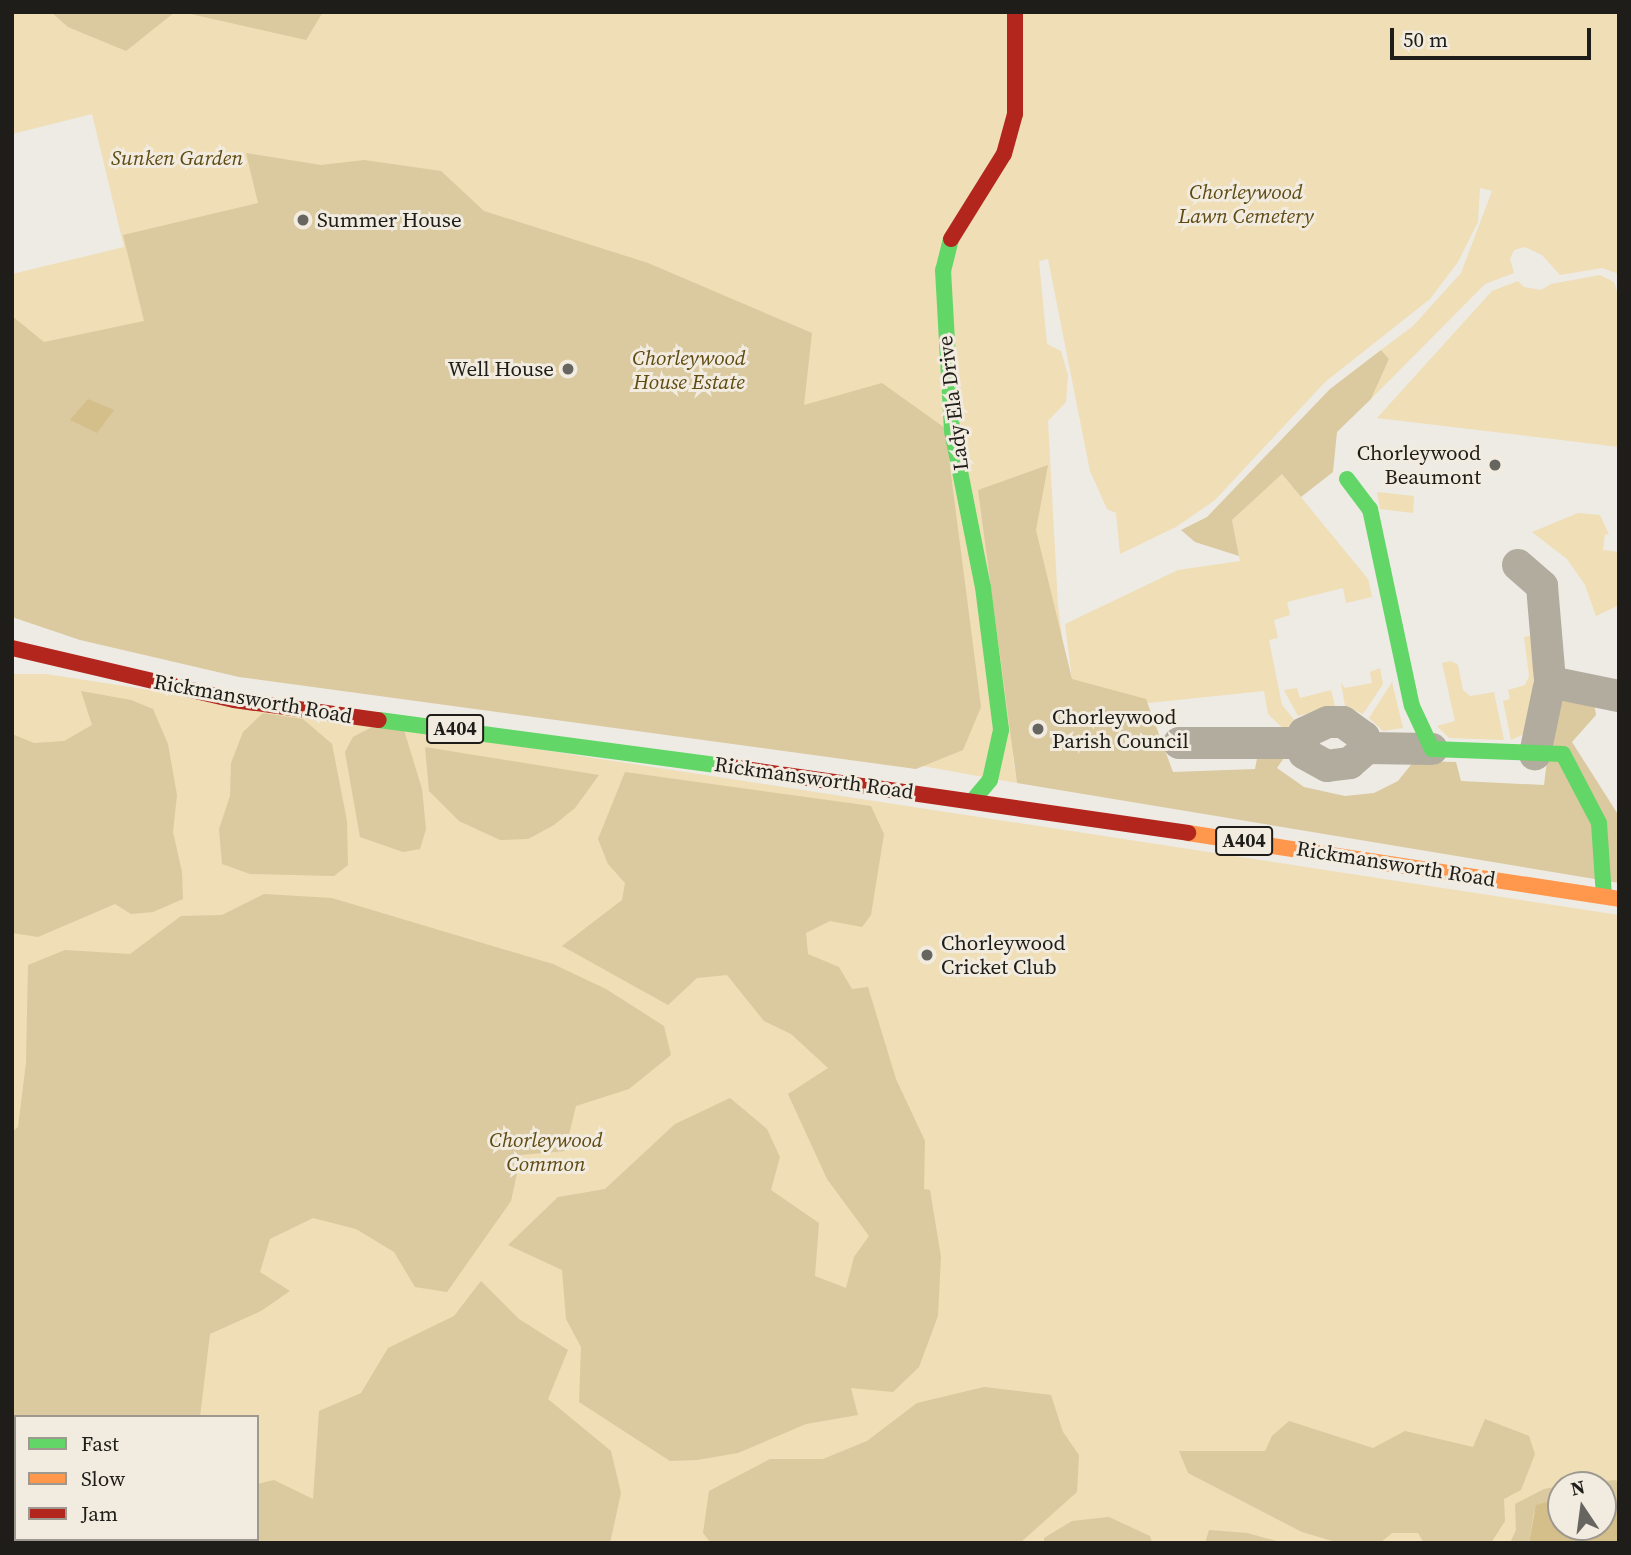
<!DOCTYPE html>
<style>
body{margin:0}
#map{position:relative;width:1631px;height:1555px;overflow:hidden;background:#eeebe4;font-family:"Source Serif 4",serif}
div>[style]{position:absolute}
[style*='--x']{left:calc(var(--x)*1px);top:calc(var(--y)*1px);width:calc(var(--w)*1px);rotate:calc(var(--a)*1deg)}
.green>*{inset:0;background:#efdeb6}
.forest>*{inset:0;background:#dbc99f}
.water>*{inset:0;background:#d4be8a}
.street>*{height:32px;margin:-16px;padding:0 16px;transform-origin:16px;border-radius:16px;background:#b2ac9f}
.fast>*{height:16px;margin:-8px;padding:0 8px;transform-origin:8px;border-radius:8px;background:#63d668}
.slow>*{height:16px;margin:-8px;padding:0 8px;transform-origin:8px;border-radius:8px;background:#ff974d}
.jam>*{height:16px;margin:-8px;padding:0 8px;transform-origin:8px;border-radius:8px;background:#b3261e}
.dots>*{width:19px;height:19px;translate:-50% -50%;box-sizing:border-box;border:4px solid #f2ece0;border-radius:50%}
span{translate:-50% -50%;white-space:nowrap;text-align:center;line-height:1.15;-webkit-text-stroke:6px #f2ece0;paint-order:stroke}
.shield-label span{padding:2px 5px;background:#f2ece0;border:2px solid;border-radius:5px;-webkit-text-stroke-width:0}
.shield-label{font-size:19px;color:#1f1d19;font-weight:700}
.park-label{font-size:21px;color:#5f4a12;font-style:italic}
.poi-label{font-size:21px;color:#1f1d19}
.left{translate:0 -50%;text-align:left}
.right{translate:-100% -50%;text-align:right}
.street-label{font-size:21px;color:#1f1d19}
.frame{position:absolute;inset:0;border:14px solid #1f1d19;pointer-events:none}
.legend{position:absolute;left:14px;top:1415px;width:245px;height:126px;box-sizing:border-box;background:#f2ece0;border:2px solid #9e9990;margin:0;padding:9px 12px;list-style:none;font-size:21px;color:#1f1d19}
.legend li{display:flex;align-items:center;gap:14px;height:35px}
.legend b{width:35px;border:2px solid #9e9990}
.north{position:absolute;left:1547px;top:1471px;width:70px;height:70px;box-sizing:border-box;background:#f2ece0;border:2px solid #9e9990;border-radius:50%;rotate:347deg;font-size:19px;font-weight:700;line-height:28px;text-align:center;color:#1f1d19}
.north::after{content:'';display:block;margin:auto;width:24px;height:32px;background:#676560;clip-path:polygon(50% 0,100% 100%,50% 72%,0 100%)}
.scale{position:absolute;left:1390px;top:28px;width:201px;height:32px;box-sizing:border-box;border:4px solid #1f1d19;border-top:0;padding-left:9px;font-size:21px;line-height:24px;white-space:nowrap;color:#1f1d19;-webkit-text-stroke:5px #f2ece0;paint-order:stroke}
</style>
<div id="map">
<div class="green">
<div style="clip-path:polygon(12px 12px,1619px 12px,1619px 274px,1602px 268px,1560px 275px,1542px 255px,1525px 247px,1514px 250px,1510px 259px,1514px 273px,1485px 284px,1371px 399px,1389px 359px,1381px 350px,1413px 326px,1461px 273px,1492px 191px,1480px 188px,1478px 222px,1458px 262px,1430px 299px,1325px 382px,1215px 500px,1176px 527px,1120px 554px,1116px 513px,1107px 509px,1090px 471px,1048px 259px,1039px 261px,1047px 344px,1061px 351px,1068px 375px,1066px 402px,1048px 421px,1058px 605px,1066px 670px,1013px 758px,1017px 783px,12px 603px,12px 274px,124px 247px,92px 114px,12px 134px)"></div>
<div style="clip-path:polygon(1600px 275px,1614px 282px,1619px 297px,1619px 447px,1377px 418px,1492px 291px,1518px 281px,1524px 287px,1541px 290px,1551px 284px)"></div>
<div style="clip-path:polygon(1282px 474px,1368px 579px,1372px 597px,1346px 603px,1343px 588px,1287px 602px,1290px 615px,1274px 620px,1278px 638px,1269px 640px,1282px 705px,1297px 723px,1287px 732px,1268px 714px,1264px 691px,1148px 703px,1072px 680px,1065px 624px,1178px 570px,1240px 561px,1232px 520px)"></div>
<div style="clip-path:polygon(1377px 492px,1414px 496px,1413px 513px,1380px 509px)"></div>
<div style="clip-path:polygon(1578px 513px,1600px 515px,1609px 535px,1605px 534px,1603px 550px,1619px 552px,1619px 605px,1596px 616px,1585px 585px,1567px 559px,1532px 532px)"></div>
<div style="clip-path:polygon(1533px 635px,1533px 689px,1524px 734px,1511px 740px,1503px 701px,1510px 699px,1508px 690px,1525px 685px,1529px 676px,1524px 637px)"></div>
<div style="clip-path:polygon(1451px 661px,1458px 665px,1463px 690px,1470px 696px,1494px 692px,1504px 740px,1449px 738px,1437px 726px,1455px 721px,1442px 663px)"></div>
<div style="clip-path:polygon(1380px 668px,1383px 684px,1363px 714px,1345px 706px,1341px 683px,1345px 688px,1372px 683px,1370px 672px)"></div>
<div style="clip-path:polygon(evenodd,12px 674px,46px 674px,1619px 915px,1619px 1543px,12px 1543px,12px 674px,16px 1417px,257px 1417px,257px 1539px,16px 1539px,16px 1417px,12px 674px,1561px 1485px,1603px 1485px,1603px 1527px,1561px 1527px,1561px 1485px)"></div>
<div style="clip-path:polygon(1392px 682px,1403px 728px,1383px 731px,1369px 718px)"></div>
<div style="clip-path:polygon(1297px 688px,1300px 698px,1331px 690px,1335px 706px,1298px 716px,1284px 690px)"></div>
</div>
<div class="forest">
<div style="clip-path:polygon(51px 12px,175px 12px,126px 51px,68px 27px)"></div>
<div style="clip-path:polygon(182px 12px,323px 12px,306px 40px)"></div>
<div style="clip-path:polygon(246px 153px,321px 165px,364px 160px,441px 171px,484px 211px,648px 263px,812px 333px,804px 405px,882px 383px,945px 428px,981px 707px,963px 750px,916px 769px,239px 677px,80px 640px,12px 617px,12px 316px,44px 342px,144px 321px,123px 235px,258px 203px)"></div>
<div style="clip-path:polygon(1381px 350px,1389px 359px,1371px 399px,1337px 432px,1333px 472px,1301px 497px,1282px 474px,1232px 520px,1239px 556px,1195px 542px,1181px 530px,1207px 517px,1330px 389px)"></div>
<div style="clip-path:polygon(1048px 465px,1036px 530px,1072px 679px,1146px 699px,1173px 772px,1255px 769px,1258px 753px,1286px 755px,1277px 768px,1304px 787px,1345px 796px,1374px 793px,1398px 781px,1414px 761px,1456px 762px,1461px 781px,1544px 785px,1555px 697px,1594px 703px,1596px 715px,1572px 742px,1619px 816px,1619px 883px,1017px 783px,978px 490px)"></div>
<div style="clip-path:polygon(81px 691px,131px 700px,153px 709px,168px 744px,177px 795px,173px 832px,182px 872px,183px 899px,153px 912px,131px 914px,115px 904px,38px 937px,12px 933px,12px 734px,34px 743px,64px 741px,92px 725px)"></div>
<div style="clip-path:polygon(263px 713px,303px 719px,332px 744px,347px 821px,348px 865px,334px 876px,250px 874px,222px 864px,219px 829px,230px 796px,231px 763px,243px 732px)"></div>
<div style="clip-path:polygon(372px 727px,404px 730px,422px 789px,426px 829px,420px 849px,403px 852px,360px 837px,345px 752px,353px 737px)"></div>
<div style="clip-path:polygon(425px 747px,599px 775px,575px 808px,554px 825px,528px 839px,500px 840px,459px 821px,429px 791px)"></div>
<div style="clip-path:polygon(625px 772px,871px 806px,884px 834px,871px 915px,862px 927px,830px 921px,806px 933px,808px 954px,839px 967px,852px 989px,868px 987px,896px 1079px,925px 1141px,924px 1189px,930px 1190px,941px 1257px,938px 1316px,919px 1367px,893px 1392px,851px 1388px,858px 1415px,806px 1424px,738px 1453px,697px 1460px,670px 1461px,579px 1402px,581px 1347px,566px 1319px,562px 1270px,508px 1245px,558px 1197px,605px 1189px,675px 1124px,730px 1098px,767px 1129px,780px 1157px,771px 1190px,819px 1223px,815px 1276px,846px 1288px,854px 1257px,869px 1236px,827px 1179px,788px 1094px,828px 1068px,791px 1034px,764px 1021px,727px 975px,697px 978px,668px 1005px,562px 946px,622px 900px,625px 883px,608px 864px,598px 839px)"></div>
<div style="clip-path:polygon(264px 894px,332px 898px,553px 964px,606px 989px,664px 1026px,671px 1055px,629px 1089px,576px 1106px,565px 1151px,521px 1155px,511px 1201px,447px 1292px,415px 1287px,394px 1252px,356px 1229px,313px 1218px,270px 1239px,260px 1272px,290px 1291px,261px 1311px,210px 1334px,200px 1417px,16px 1417px,16px 1539px,136px 1539px,12px 1543px,12px 1132px,18px 1127px,26px 1063px,28px 965px,65px 950px,130px 954px,181px 916px,222px 915px)"></div>
<div style="clip-path:polygon(481px 1281px,519px 1319px,568px 1350px,548px 1399px,611px 1451px,621px 1493px,610px 1543px,190px 1543px,189px 1539px,257px 1539px,257px 1484px,274px 1480px,313px 1499px,319px 1411px,361px 1393px,388px 1348px,454px 1316px)"></div>
<div style="clip-path:polygon(984px 1387px,1051px 1395px,1063px 1432px,1079px 1455px,1077px 1492px,1020px 1543px,711px 1543px,703px 1533px,709px 1491px,770px 1459px,823px 1459px,867px 1441px,917px 1403px)"></div>
<div style="clip-path:polygon(1485px 1419px,1529px 1436px,1535px 1454px,1521px 1490px,1504px 1499px,1505px 1521px,1491px 1543px,1424px 1543px,1418px 1533px,1392px 1533px,1380px 1543px,1339px 1543px,1302px 1532px,1188px 1473px,1179px 1451px,1265px 1451px,1272px 1436px,1289px 1421px,1373px 1448px,1405px 1431px,1473px 1447px)"></div>
<div style="clip-path:polygon(1615px 1480px,1619px 1482px,1619px 1513px,1603px 1508px,1603px 1485px,1571px 1485px)"></div>
<div style="clip-path:polygon(1561px 1486px,1561px 1502px,1547px 1502px,1534px 1512px,1529px 1543px,1510px 1543px,1516px 1530px,1515px 1504px,1544px 1489px)"></div>
<div style="clip-path:polygon(1109px 1517px,1150px 1536px,1152px 1543px,1044px 1543px,1044px 1538px,1072px 1521px)"></div>
<div style="clip-path:polygon(1209px 1530px,1247px 1533px,1284px 1543px,1205px 1543px)"></div>
</div>
<div class="water">
<div style="clip-path:polygon(88px 399px,114px 410px,97px 433px,70px 420px)"></div>
<div style="clip-path:polygon(1547px 1502px,1561px 1502px,1561px 1527px,1603px 1527px,1603px 1508px,1619px 1513px,1619px 1543px,1529px 1543px,1536px 1505px)"></div>
</div>
<div class="street">
<div style="--x:1518;--y:565;--w:32;--a:41"></div>
<div style="--x:1542;--y:586;--w:96;--a:85.2"></div>
<div style="--x:1550;--y:682;--w:74;--a:101.8"></div>
<div style="--x:1550;--y:682;--w:70;--a:11.5"></div>
<div style="--x:1328;--y:722;--w:15;--a:0"></div>
<div style="--x:1343;--y:722;--w:26;--a:36"></div>
<div style="--x:1364;--y:737;--w:11;--a:75"></div>
<div style="--x:1367;--y:748;--w:23;--a:139"></div>
<div style="--x:1350;--y:763;--w:23;--a:173"></div>
<div style="--x:1327;--y:766;--w:26;--a:-151"></div>
<div style="--x:1304;--y:753;--w:20;--a:-90"></div>
<div style="--x:1304;--y:733;--w:26;--a:-25"></div>
<div style="--x:1179;--y:743;--w:123;--a:0"></div>
<div style="--x:1367;--y:748;--w:65;--a:0.9"></div>
</div>
<div class="fast">
<div style="--x:951;--y:239;--w:32;--a:104"></div>
<div style="--x:943;--y:270;--w:161;--a:86.8"></div>
<div style="--x:952;--y:431;--w:159;--a:78.8"></div>
<div style="--x:983;--y:587;--w:144;--a:82.8"></div>
<div style="--x:1001;--y:730;--w:51;--a:102.4"></div>
<div style="--x:990;--y:780;--w:26;--a:130"></div>
<div style="--x:1347;--y:479;--w:38;--a:53"></div>
<div style="--x:1370;--y:509;--w:201;--a:78"></div>
<div style="--x:1412;--y:706;--w:47;--a:65.1"></div>
<div style="--x:1432;--y:749;--w:131;--a:2.2"></div>
<div style="--x:1563;--y:754;--w:78;--a:62.4"></div>
<div style="--x:1599;--y:823;--w:73;--a:86.1"></div>
<div style="--x:379;--y:720;--w:355;--a:7.6"></div>
</div>
<div class="slow">
<div style="--x:1188;--y:833;--w:436;--a:8.7"></div>
</div>
<div class="jam">
<div style="--x:951;--y:239;--w:100;--a:-58.1"></div>
<div style="--x:1004;--y:154;--w:41;--a:-74.6"></div>
<div style="--x:1015;--y:114;--w:102;--a:-90"></div>
<div style="--x:12;--y:648;--w:228;--a:13.2"></div>
<div style="--x:234;--y:700;--w:146;--a:7.9"></div>
<div style="--x:731;--y:767;--w:462;--a:8.2"></div>
</div>
<div class="dots">
<div style="left:303px;top:220px;background:#676560"></div>
<div style="left:568px;top:369px;background:#676560"></div>
<div style="left:1495px;top:465px;background:#676560"></div>
<div style="left:1038px;top:729px;background:#676560"></div>
<div style="left:927px;top:955px;background:#676560"></div>
</div>
<div class="shield-label">
<span style="left:455px;top:729px">A404</span>
<span style="left:1244px;top:841px">A404</span>
</div>
<div class="park-label">
<span style="left:177px;top:158px">Sunken Garden</span>
<span style="left:1246px;top:204px">Chorleywood<br>Lawn Cemetery</span>
<span style="left:689px;top:370px">Chorleywood<br>House Estate</span>
<span style="left:546px;top:1152px">Chorleywood<br>Common</span>
</div>
<div class="poi-label">
<span class="left" style="left:317px;top:220px">Summer House</span>
<span class="right" style="left:554px;top:369px">Well House</span>
<span class="right" style="left:1481px;top:465px">Chorleywood<br>Beaumont</span>
<span class="left" style="left:1052px;top:729px">Chorleywood<br>Parish Council</span>
<span class="left" style="left:941px;top:955px">Chorleywood<br>Cricket Club</span>
</div>
<div class="street-label">
<span style="left:953px;top:403px;rotate:-97deg">Lady Ela Drive</span>
<span style="left:253px;top:699px;rotate:10deg">Rickmansworth Road</span>
<span style="left:814px;top:778px;rotate:8deg">Rickmansworth Road</span>
<span style="left:1396px;top:864px;rotate:9deg">Rickmansworth Road</span>
</div>
<div class="frame"></div>
<ul class="legend">
<li><b style="height:9px;background:#63d668"></b>Fast</li>
<li><b style="height:9px;background:#ff974d"></b>Slow</li>
<li><b style="height:9px;background:#b3261e"></b>Jam</li>
</ul>
<div class="north">N</div>
<div class="scale">50 m</div>
</div>
